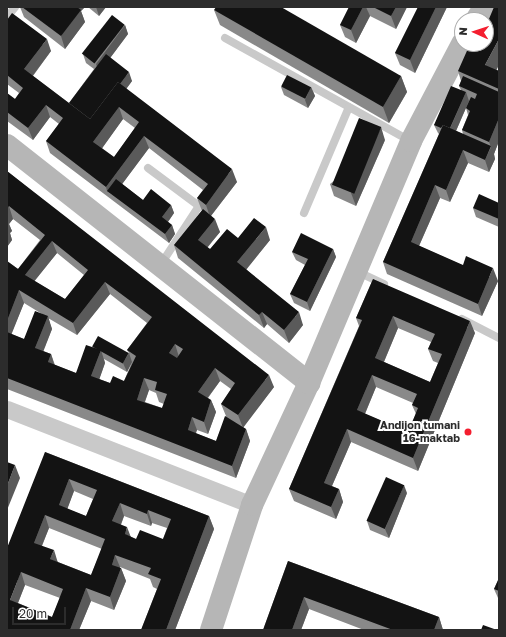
<!DOCTYPE html>
<style>
body{margin:0}
#map{position:relative;width:506px;height:637px;overflow:hidden;background:#fff;font-family:"Golos Text",sans-serif}
div>[style]{position:absolute}
[style*='--x']{left:calc(var(--x)*1px);top:calc(var(--y)*1px);width:calc(var(--w)*1px);rotate:calc(var(--a)*1deg)}
.lane>*{height:8px;margin:-4px;padding:0 4px;transform-origin:4px;border-radius:4px;background:#c9c9c9}
.street>*{height:17px;margin:-8.5px;padding:0 8.5px;transform-origin:8.5px;border-radius:8.5px;background:#c9c9c9}
.secondary>*{height:22px;margin:-11px;padding:0 11px;transform-origin:11px;border-radius:11px;background:#b6b6b6}
.wall>*{inset:0;background:#898989}
.shaded-wall>*{inset:0;background:#5a5a5a}
.building>*{inset:0;background:#131313;transform-origin:0 0}
.dots>*{width:11px;height:11px;translate:-50% -50%;box-sizing:border-box;border:2px solid #fff;border-radius:50%}
span{translate:-50% -50%;white-space:nowrap;text-align:center;line-height:1.15;-webkit-text-stroke:4px #fff;paint-order:stroke}
.poi-label{font-size:11px;color:#2c2c2c;font-weight:700}
.right{translate:-100% -50%;text-align:right}
.frame{position:absolute;inset:0;border:8px solid #2c2c2c;pointer-events:none}
.north{position:absolute;left:454px;top:12px;width:40px;height:40px;box-sizing:border-box;background:#fff;border:1px solid #ababab;border-radius:50%;rotate:273deg;font-size:11px;font-weight:700;line-height:16px;text-align:center;color:#2c2c2c}
.north::after{content:'';display:block;margin:auto;width:14px;height:18px;background:#f41e2f;clip-path:polygon(50% 0,100% 100%,50% 72%,0 100%)}
.scale{position:absolute;left:12px;top:607px;width:54px;height:18px;box-sizing:border-box;border:2px solid #2c2c2c;border-top:0;padding-left:5px;font-size:12px;line-height:14px;white-space:nowrap;color:#2c2c2c;-webkit-text-stroke:3px #fff;paint-order:stroke}
</style>
<div id="map">
<div class="lane">
<div style="--x:7;--y:17;--w:13;--a:-51"></div>
<div style="--x:225;--y:38;--w:212;--a:29.1"></div>
<div style="--x:148;--y:168;--w:64;--a:36.7"></div>
<div style="--x:199;--y:206;--w:69;--a:123.2"></div>
<div style="--x:304;--y:213;--w:115;--a:-67"></div>
<div style="--x:356;--y:271;--w:31;--a:25"></div>
<div style="--x:462;--y:319;--w:42;--a:27.2"></div>
</div>
<div class="street">
<div style="--x:7;--y:409;--w:263;--a:21.4"></div>
</div>
<div class="secondary">
<div style="--x:476;--y:20;--w:15;--a:-58"></div>
<div style="--x:7;--y:145;--w:385;--a:38.2"></div>
<div style="--x:211;--y:630;--w:132;--a:-71.8"></div>
<div style="--x:252;--y:505;--w:135;--a:-65"></div>
<div style="--x:309;--y:383;--w:263;--a:-67.1"></div>
<div style="--x:411;--y:141;--w:110;--a:-62.3"></div>
</div>
<div class="wall">
<div style="clip-path:polygon(20px 7px,85px 7px,81px 11px,85px 22px,65px 49px,24px 17px)"></div>
<div style="clip-path:polygon(88px 7px,106px 7px,99px 16px)"></div>
<div style="clip-path:polygon(349px 7px,407px 7px,396px 29px,370px 16px,356px 43px,345px 37px,340px 25px)"></div>
<div style="clip-path:polygon(418px 7px,447px 7px,415px 73px,400px 65px,395px 53px)"></div>
<div style="clip-path:polygon(214px 10px,401px 76px,407px 92px,389px 123px,220px 25px)"></div>
<div style="clip-path:polygon(evenodd,7px 20px,51px 51px,33px 76px,69px 103px,94px 69px,86px 63px,83px 54px,125px 25px,128px 34px,110px 58px,132px 81px,126px 89px,237px 182px,211px 216px,220px 232px,207px 247px,210px 249px,238px 238px,270px 240px,246px 269px,303px 325px,289px 343px,267px 324px,264px 328px,178px 258px,174px 245px,202px 211px,197px 198px,203px 190px,149px 148px,122px 184px,143px 200px,171px 205px,174px 213px,168px 222px,172px 225px,175px 234px,169px 243px,50px 153px,46px 141px,59px 124px,50px 117px,33px 140px,7px 121px,7px 93px,15px 99px,19px 93px,7px 84px,7px 20px,123px 119px,135px 128px,114px 157px,102px 148px,123px 119px)"></div>
<div style="clip-path:polygon(evenodd,497px 70px,499px 71px,499px 141px,494px 154px,495px 159px,489px 172px,468px 163px,450px 202px,440px 198px,419px 246px,498px 281px,482px 316px,387px 274px,383px 262px,439px 134px,438px 133px,434px 125px,461px 90px,459px 86px,461px 81px,458px 71px,497px 70px,469px 101px,466px 108px,468px 115px,462px 130px,463px 134px,456px 131px,469px 101px)"></div>
<div style="clip-path:polygon(281px 87px,311px 87px,315px 96px,308px 108px,284px 95px)"></div>
<div style="clip-path:polygon(385px 140px,356px 206px,334px 196px,330px 184px)"></div>
<div style="clip-path:polygon(evenodd,7px 171px,274px 387px,243px 427px,246px 429px,250px 441px,236px 478px,7px 389px,7px 261px,18px 269px,40px 240px,13px 219px,9px 224px,12px 231px,10px 233px,12px 240px,7px 247px,7px 171px,57px 253px,84px 275px,65px 299px,34px 281px,57px 253px,7px 171px,110px 294px,147px 323px,127px 350px,129px 353px,92px 346px,93px 347px,76px 373px,55px 365px,51px 354px,43px 351px,52px 329px,48px 318px,77px 335px,110px 294px,7px 171px,24px 303px,42px 314px,24px 339px,11px 334px,24px 303px,7px 171px,104px 359px,127px 372px,132px 362px,124px 381px,110px 383px,99px 379px,105px 363px,104px 359px,7px 171px,220px 381px,231px 389px,221px 404px,226px 416px,216px 441px,195px 433px,197px 430px,208px 434px,216px 412px,211px 400px,208px 398px,220px 381px,7px 171px,149px 390px,156px 393px,159px 402px,164px 404px,162px 408px,145px 402px,149px 390px)"></div>
<div style="clip-path:polygon(499px 203px,499px 227px,476px 217px,473px 208px)"></div>
<div style="clip-path:polygon(333px 249px,336px 257px,310px 311px,294px 303px,290px 294px,305px 265px,296px 260px,292px 252px)"></div>
<div style="clip-path:polygon(evenodd,373px 279px,475px 333px,418px 471px,351px 442px,332px 486px,339px 489px,343px 502px,336px 519px,294px 501px,289px 489px,359px 326px,356px 318px,373px 279px,398px 328px,431px 342px,428px 349px,433px 361px,438px 363px,430px 382px,384px 362px,398px 328px,373px 279px,376px 387px,413px 403px,412px 405px,416px 414px,408px 432px,365px 414px,376px 387px)"></div>
<div style="clip-path:polygon(evenodd,45px 452px,209px 516px,214px 529px,175px 630px,141px 630px,157px 589px,153px 587px,150px 579px,120px 567px,120px 568px,121px 568px,126px 581px,114px 610px,91px 601px,79px 630px,7px 630px,45px 452px,74px 491px,93px 499px,86px 516px,67px 509px,74px 491px,45px 452px,124px 516px,151px 526px,152px 523px,167px 528px,163px 539px,136px 539px,131px 537px,121px 525px,124px 516px,45px 452px,49px 528px,102px 549px,91px 575px,58px 562px,42px 546px,49px 528px,45px 452px,25px 585px,60px 598px,52px 617px,18px 603px,25px 585px)"></div>
<div style="clip-path:polygon(407px 493px,389px 538px,370px 530px,367px 521px)"></div>
<div style="clip-path:polygon(288px 561px,439px 617px,443px 630px,364px 630px,309px 609px,301px 630px,263px 630px)"></div>
<div style="clip-path:polygon(499px 578px,499px 599px,498px 598px,494px 589px)"></div>
</div>
<div class="shaded-wall">
<div style="clip-path:polygon(74px 7px,85px 7px,81px 11px,85px 22px,65px 49px,61px 36px)"></div>
<div style="clip-path:polygon(96px 7px,106px 7px,99px 16px)"></div>
<div style="clip-path:polygon(363px 7px,366px 7px,370px 16px,356px 43px,351px 30px)"></div>
<div style="clip-path:polygon(396px 7px,407px 7px,396px 29px,391px 16px)"></div>
<div style="clip-path:polygon(436px 7px,447px 7px,415px 73px,410px 60px)"></div>
<div style="clip-path:polygon(125px 25px,128px 34px,99px 73px,96px 64px)"></div>
<div style="clip-path:polygon(47px 39px,51px 51px,28px 82px,24px 69px)"></div>
<div style="clip-path:polygon(499px 39px,499px 65px,491px 81px,485px 65px)"></div>
<div style="clip-path:polygon(129px 72px,132px 81px,95px 132px,91px 123px)"></div>
<div style="clip-path:polygon(401px 76px,407px 92px,389px 123px,383px 107px)"></div>
<div style="clip-path:polygon(311px 87px,315px 96px,308px 108px,305px 100px)"></div>
<div style="clip-path:polygon(466px 92px,469px 101px,452px 140px,449px 131px)"></div>
<div style="clip-path:polygon(46px 105px,50px 117px,33px 140px,28px 128px)"></div>
<div style="clip-path:polygon(119px 107px,123px 119px,98px 154px,93px 142px)"></div>
<div style="clip-path:polygon(499px 118px,499px 141px,494px 154px,495px 159px,489px 172px,485px 160px,491px 147px,489px 142px)"></div>
<div style="clip-path:polygon(381px 127px,385px 140px,356px 206px,351px 193px)"></div>
<div style="clip-path:polygon(144px 136px,149px 148px,114px 195px,107px 191px,106px 187px)"></div>
<div style="clip-path:polygon(463px 150px,468px 163px,450px 202px,446px 190px)"></div>
<div style="clip-path:polygon(232px 169px,237px 182px,210px 217px,206px 205px)"></div>
<div style="clip-path:polygon(435px 185px,440px 198px,415px 255px,411px 242px)"></div>
<div style="clip-path:polygon(171px 205px,174px 213px,165px 226px,162px 217px)"></div>
<div style="clip-path:polygon(9px 206px,13px 219px,9px 224px,12px 231px,10px 233px,12px 240px,7px 247px,7px 209px)"></div>
<div style="clip-path:polygon(215px 219px,220px 232px,203px 253px,198px 240px)"></div>
<div style="clip-path:polygon(172px 225px,175px 234px,169px 243px,165px 234px)"></div>
<div style="clip-path:polygon(266px 227px,270px 240px,242px 275px,237px 262px)"></div>
<div style="clip-path:polygon(52px 241px,57px 253px,29px 288px,25px 275px)"></div>
<div style="clip-path:polygon(333px 249px,336px 257px,310px 311px,307px 302px)"></div>
<div style="clip-path:polygon(493px 268px,498px 281px,482px 316px,478px 304px)"></div>
<div style="clip-path:polygon(105px 282px,110px 294px,77px 335px,73px 323px)"></div>
<div style="clip-path:polygon(19px 290px,24px 303px,8px 343px,7px 321px)"></div>
<div style="clip-path:polygon(262px 312px,267px 324px,264px 328px,259px 315px)"></div>
<div style="clip-path:polygon(299px 312px,303px 325px,289px 343px,284px 330px)"></div>
<div style="clip-path:polygon(48px 316px,52px 329px,40px 360px,35px 348px)"></div>
<div style="clip-path:polygon(393px 316px,398px 328px,380px 371px,375px 358px)"></div>
<div style="clip-path:polygon(470px 321px,475px 333px,418px 471px,413px 458px)"></div>
<div style="clip-path:polygon(175px 344px,179px 357px,174px 365px,169px 353px)"></div>
<div style="clip-path:polygon(101px 350px,105px 363px,96px 389px,91px 376px)"></div>
<div style="clip-path:polygon(129px 353px,132px 362px,127px 372px,123px 363px)"></div>
<div style="clip-path:polygon(51px 354px,55px 367px,48px 362px)"></div>
<div style="clip-path:polygon(215px 368px,220px 381px,203px 404px,198px 392px)"></div>
<div style="clip-path:polygon(269px 375px,274px 387px,243px 428px,238px 415px)"></div>
<div style="clip-path:polygon(372px 375px,376px 387px,361px 423px,357px 410px)"></div>
<div style="clip-path:polygon(144px 378px,149px 390px,141px 412px,137px 400px)"></div>
<div style="clip-path:polygon(211px 400px,216px 412px,208px 434px,204px 422px)"></div>
<div style="clip-path:polygon(192px 417px,197px 430px,193px 443px,188px 430px)"></div>
<div style="clip-path:polygon(246px 429px,250px 441px,236px 478px,232px 466px)"></div>
<div style="clip-path:polygon(347px 429px,351px 442px,328px 495px,324px 483px)"></div>
<div style="clip-path:polygon(15px 465px,20px 478px,7px 510px,7px 486px)"></div>
<div style="clip-path:polygon(69px 479px,74px 491px,64px 518px,59px 505px)"></div>
<div style="clip-path:polygon(404px 485px,407px 493px,389px 538px,385px 529px)"></div>
<div style="clip-path:polygon(339px 489px,343px 502px,336px 519px,331px 507px)"></div>
<div style="clip-path:polygon(120px 503px,124px 516px,117px 534px,112px 521px)"></div>
<div style="clip-path:polygon(148px 510px,152px 523px,151px 526px,147px 514px)"></div>
<div style="clip-path:polygon(45px 515px,49px 528px,38px 555px,34px 543px)"></div>
<div style="clip-path:polygon(209px 516px,214px 529px,175px 630px,166px 630px)"></div>
<div style="clip-path:polygon(127px 527px,132px 540px,125px 534px)"></div>
<div style="clip-path:polygon(54px 550px,58px 563px,50px 559px)"></div>
<div style="clip-path:polygon(115px 555px,120px 567px,116px 577px,112px 565px)"></div>
<div style="clip-path:polygon(121px 568px,126px 581px,114px 610px,110px 597px)"></div>
<div style="clip-path:polygon(21px 572px,25px 585px,14px 613px,10px 600px)"></div>
<div style="clip-path:polygon(86px 588px,91px 601px,79px 630px,70px 630px)"></div>
<div style="clip-path:polygon(304px 597px,309px 609px,301px 630px,292px 630px)"></div>
<div style="clip-path:polygon(439px 617px,443px 630px,434px 630px)"></div>
</div>
<div class="building">
<div style="clip-path:polygon(22px 7px,77px 7px,81px 10px,61px 36px)"></div>
<div style="clip-path:polygon(216px 7px,281px 7px,401px 76px,383px 107px,214px 10px)"></div>
<div style="clip-path:polygon(349px 7px,363px 7px,351px 30px,340px 25px)"></div>
<div style="clip-path:polygon(373px 7px,396px 7px,391px 16px)"></div>
<div style="clip-path:polygon(418px 7px,436px 7px,410px 60px,395px 53px)"></div>
<div style="clip-path:polygon(494px 7px,499px 7px,499px 39px,485px 65px,499px 71px,499px 89px,458px 71px,470px 44px,486px 44px,486px 26px)"></div>
<div style="clip-path:polygon(evenodd,12px 13px,47px 39px,24px 69px,90px 119px,118px 82px,232px 169px,206px 205px,197px 198px,208px 184px,144px 136px,106px 187px,46px 141px,63px 118px,46px 105px,28px 128px,7px 112px,7px 93px,15px 99px,23px 88px,7px 75px,7px 20px,12px 13px,119px 107px,139px 122px,114px 157px,93px 142px,119px 107px)"></div>
<div style="left:112px;top:15px;width:16px;height:49px;rotate:38deg"></div>
<div style="clip-path:polygon(106px 54px,129px 72px,120px 84px,118px 82px,90px 119px,69px 103px)"></div>
<div style="left:287px;top:75px;width:27px;height:13px;rotate:27deg"></div>
<div style="clip-path:polygon(463px 76px,499px 92px,499px 118px,489px 142px,462px 130px,470px 111px,466px 108px,471px 97px,475px 99px,477px 94px,459px 86px)"></div>
<div style="clip-path:polygon(451px 86px,466px 92px,450px 128px,443px 125px,441px 128px,434px 125px)"></div>
<div style="left:359px;top:118px;width:24px;height:72px;rotate:22deg"></div>
<div style="clip-path:polygon(443px 125px,491px 146px,485px 160px,463px 150px,446px 190px,435px 185px,411px 242px,463px 265px,466px 256px,493px 268px,478px 304px,383px 262px)"></div>
<div style="clip-path:polygon(evenodd,7px 171px,269px 375px,238px 415px,221px 404px,235px 383px,215px 368px,198px 392px,211px 400px,204px 422px,192px 417px,188px 430px,216px 441px,225px 416px,246px 429px,232px 466px,7px 378px,7px 332px,24px 339px,35px 311px,48px 316px,35px 348px,51px 354px,48px 362px,76px 373px,86px 345px,101px 350px,91px 376px,110px 383px,113px 376px,124px 381px,136px 356px,127px 350px,152px 317px,105px 282px,73px 323px,19px 290px,7px 321px,7px 261px,18px 269px,45px 235px,9px 206px,7px 209px,7px 171px,52px 241px,88px 270px,65px 299px,25px 275px,52px 241px,7px 171px,175px 344px,183px 349px,177px 358px,169px 353px,175px 344px,7px 171px,144px 378px,157px 382px,155px 390px,167px 394px,162px 408px,137px 400px,144px 378px)"></div>
<div style="clip-path:polygon(116px 179px,143px 200px,151px 189px,171px 205px,162px 217px,172px 225px,165px 234px,107px 191px)"></div>
<div style="clip-path:polygon(479px 194px,499px 203px,499px 219px,473px 208px)"></div>
<div style="clip-path:polygon(203px 209px,215px 219px,198px 240px,210px 249px,227px 229px,238px 238px,254px 218px,266px 227px,237px 262px,299px 312px,284px 330px,262px 312px,259px 315px,174px 245px)"></div>
<div style="clip-path:polygon(301px 233px,333px 249px,307px 302px,290px 294px,308px 259px,292px 252px)"></div>
<div style="clip-path:polygon(evenodd,373px 279px,470px 321px,413px 458px,347px 429px,324px 483px,339px 489px,331px 507px,289px 489px,362px 320px,356px 318px,373px 279px,393px 316px,435px 334px,428px 349px,442px 354px,430px 382px,375px 358px,393px 316px,373px 279px,372px 375px,417px 394px,412px 405px,418px 408px,408px 432px,357px 410px,372px 375px)"></div>
<div style="left:98px;top:336px;width:35px;height:12px;rotate:29deg"></div>
<div style="clip-path:polygon(evenodd,45px 452px,209px 516px,166px 630px,141px 630px,161px 579px,148px 574px,151px 568px,115px 555px,112px 565px,121px 568px,110px 597px,86px 588px,70px 630px,7px 630px,7px 548px,45px 452px,69px 479px,97px 490px,86px 516px,59px 505px,69px 479px,45px 452px,120px 503px,147px 514px,148px 510px,171px 519px,163px 539px,140px 530px,136px 539px,125px 534px,127px 527px,112px 521px,120px 503px,45px 452px,45px 515px,105px 539px,91px 575px,50px 559px,54px 550px,34px 543px,45px 515px,45px 452px,21px 572px,63px 589px,52px 617px,10px 600px,21px 572px)"></div>
<div style="clip-path:polygon(7px 462px,15px 465px,7px 486px)"></div>
<div style="left:386px;top:477px;width:20px;height:48px;rotate:24deg"></div>
<div style="clip-path:polygon(288px 561px,439px 617px,434px 630px,393px 630px,304px 597px,292px 630px,263px 630px)"></div>
<div style="clip-path:polygon(499px 578px,499px 591px,494px 589px)"></div>
<div style="clip-path:polygon(483px 625px,497px 630px,481px 630px)"></div>
</div>
<div class="dots">
<div style="left:468px;top:432px;background:#f41e2f"></div>
</div>
<div class="poi-label">
<span class="right" style="left:460px;top:432px">Andijon tumani<br>16-maktab</span>
</div>
<div class="frame"></div>
<div class="north">N</div>
<div class="scale">20 m</div>
</div>
